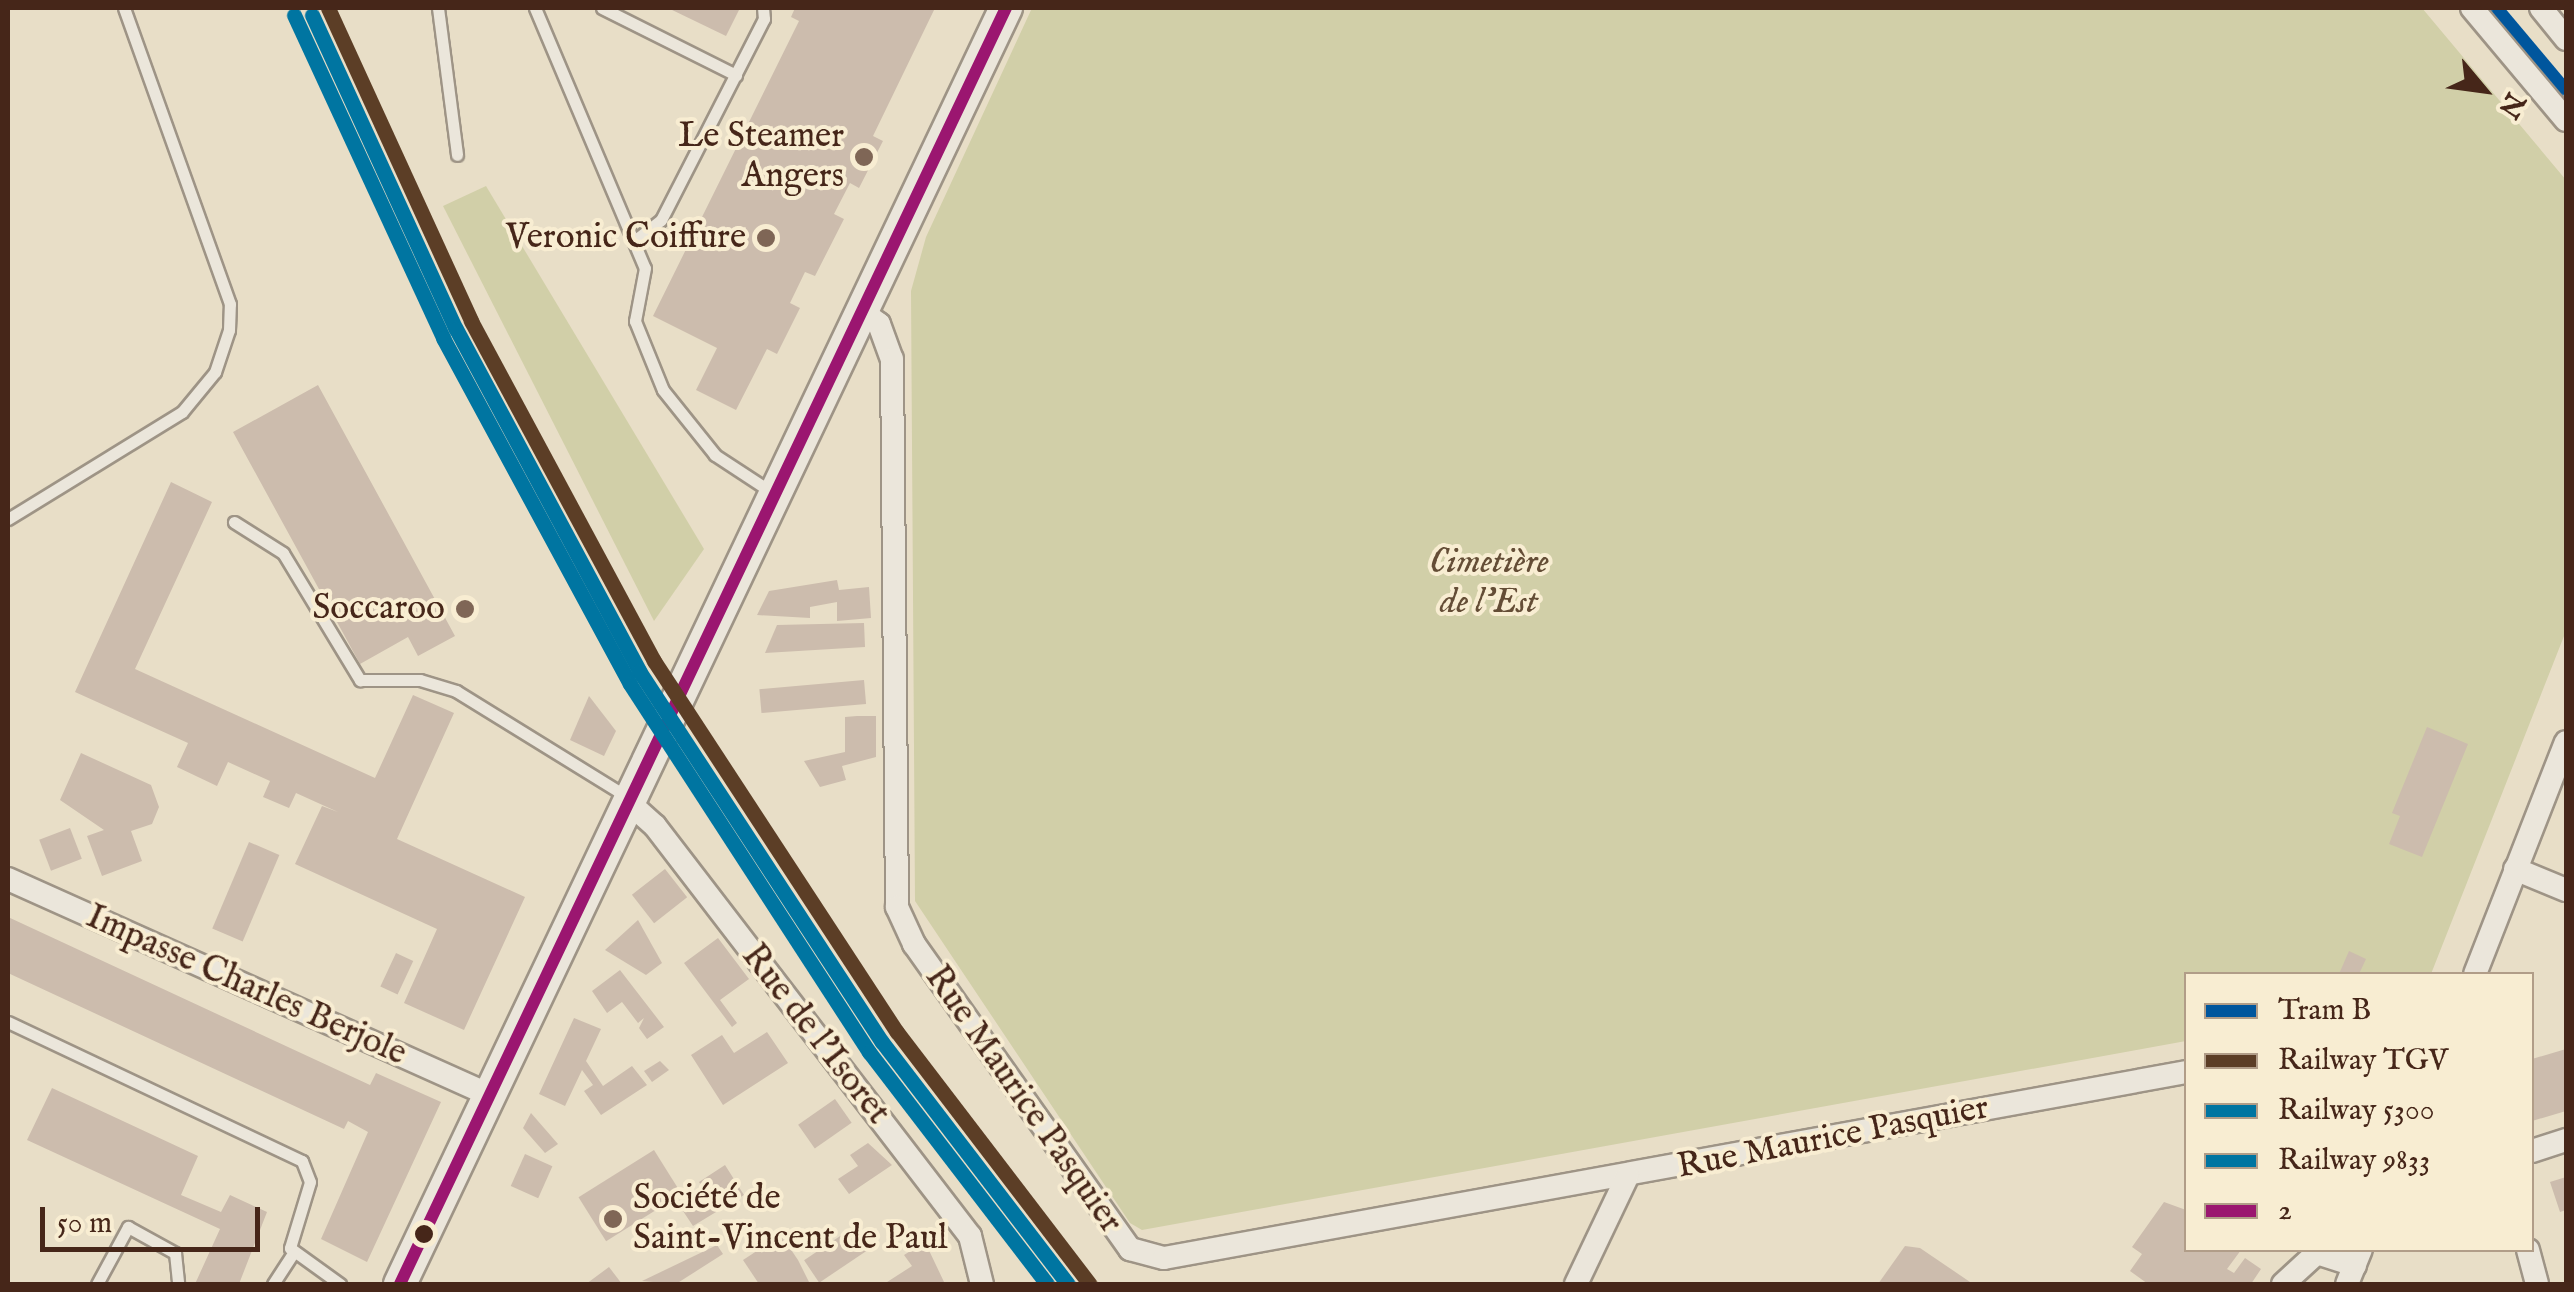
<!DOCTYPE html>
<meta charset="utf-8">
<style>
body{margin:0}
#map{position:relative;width:2574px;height:1292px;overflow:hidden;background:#e8dec7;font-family:"IM FELL English",serif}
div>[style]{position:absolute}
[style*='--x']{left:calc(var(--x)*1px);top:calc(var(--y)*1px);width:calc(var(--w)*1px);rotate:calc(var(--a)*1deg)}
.green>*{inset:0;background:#d1cfa8}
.building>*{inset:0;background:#ccbcad;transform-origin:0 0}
.roads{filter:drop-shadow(2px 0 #9e9486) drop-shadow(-2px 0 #9e9486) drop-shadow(0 2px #9e9486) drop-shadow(0 -2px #9e9486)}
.lane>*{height:11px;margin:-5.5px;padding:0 5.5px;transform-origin:5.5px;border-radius:5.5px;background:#ebe6db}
.street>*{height:22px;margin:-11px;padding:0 11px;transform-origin:11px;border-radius:11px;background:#ebe6db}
.secondary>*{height:32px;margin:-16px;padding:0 16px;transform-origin:16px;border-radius:16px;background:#ebe6db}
.bus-1>*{height:12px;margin:-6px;padding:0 6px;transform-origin:6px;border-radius:6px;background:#9b1670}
.rail-1>*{height:15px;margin:-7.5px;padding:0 7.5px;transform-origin:7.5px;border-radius:7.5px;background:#5c3e26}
.rail-2>*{height:15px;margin:-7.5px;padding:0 7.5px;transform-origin:7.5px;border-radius:7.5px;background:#0075a1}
.rail-3>*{height:15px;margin:-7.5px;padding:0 7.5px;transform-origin:7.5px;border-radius:7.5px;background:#0075a1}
.tram-1>*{height:12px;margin:-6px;padding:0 6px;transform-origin:6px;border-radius:6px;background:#00569d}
.dots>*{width:28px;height:28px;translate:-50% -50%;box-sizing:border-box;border:5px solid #f8edd2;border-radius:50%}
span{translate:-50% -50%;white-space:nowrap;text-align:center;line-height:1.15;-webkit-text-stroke:8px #f8edd2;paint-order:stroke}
.poi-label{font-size:35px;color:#462619}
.right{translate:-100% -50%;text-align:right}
.left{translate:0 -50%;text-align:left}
.park-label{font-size:35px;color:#644d36;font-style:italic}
.street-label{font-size:35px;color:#462619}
.frame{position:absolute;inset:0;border:10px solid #462619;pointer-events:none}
.legend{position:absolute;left:2184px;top:972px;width:350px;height:280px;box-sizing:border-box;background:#f8edd2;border:2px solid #b19d88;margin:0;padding:12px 18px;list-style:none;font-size:30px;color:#462619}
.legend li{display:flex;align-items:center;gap:20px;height:50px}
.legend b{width:50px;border:2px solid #b19d88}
.north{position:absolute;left:2434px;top:40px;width:100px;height:100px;-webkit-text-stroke:8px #f8edd2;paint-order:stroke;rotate:119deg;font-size:28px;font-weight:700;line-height:40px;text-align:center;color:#462619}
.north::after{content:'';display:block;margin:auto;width:35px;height:45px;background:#462619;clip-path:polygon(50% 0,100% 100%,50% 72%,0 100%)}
.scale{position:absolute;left:40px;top:1207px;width:220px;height:45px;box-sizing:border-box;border:5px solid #462619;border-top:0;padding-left:12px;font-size:30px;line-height:35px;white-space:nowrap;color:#462619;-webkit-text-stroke:8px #f8edd2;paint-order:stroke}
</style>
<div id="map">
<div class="green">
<div style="clip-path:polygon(1032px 8px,2422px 8px,2566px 180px,2566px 631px,2431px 974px,2186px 974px,2186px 1041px,1142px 1230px,1130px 1223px,915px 901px,911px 291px,926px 237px)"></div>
<div style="clip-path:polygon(486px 186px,704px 549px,654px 621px,443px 206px)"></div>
</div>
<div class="building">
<div style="clip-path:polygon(668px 8px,740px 8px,726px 36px)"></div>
<div style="clip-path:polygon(795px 8px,935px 8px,873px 136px,883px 141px,859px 188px,850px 183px,834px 214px,844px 219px,815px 276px,805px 272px,790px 303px,800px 308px,777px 354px,767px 349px,736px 410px,696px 390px,717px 348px,653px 316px,799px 21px,791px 17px)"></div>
<div style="clip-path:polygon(318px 385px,455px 636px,418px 656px,408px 637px,360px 664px,233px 432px)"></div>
<div style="clip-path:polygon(171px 482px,212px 502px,135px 669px,375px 778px,413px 695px,454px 713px,397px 839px,525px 897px,464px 1030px,404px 1003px,437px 929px,295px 864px,322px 806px,338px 812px,296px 793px,289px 808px,263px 797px,270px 781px,228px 762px,217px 786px,177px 767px,188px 743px,75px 692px)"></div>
<div style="clip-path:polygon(837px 580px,839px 590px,869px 587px,871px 618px,837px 621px,837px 602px,810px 607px,810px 618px,757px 615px,769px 591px)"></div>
<div style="clip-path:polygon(864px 623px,865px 647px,765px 653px,777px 625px)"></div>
<div style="left:864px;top:680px;width:24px;height:105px;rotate:85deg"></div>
<div style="clip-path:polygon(589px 696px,616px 731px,604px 756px,570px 740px)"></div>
<div style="clip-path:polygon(857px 716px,876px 716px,876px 757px,842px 766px,846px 780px,820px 787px,804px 761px,845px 752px,845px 717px)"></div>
<div style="clip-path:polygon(2427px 727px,2468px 744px,2422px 857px,2389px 844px,2400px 816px,2392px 813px)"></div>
<div style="clip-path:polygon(81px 753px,151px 785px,159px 807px,152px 824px,131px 831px,142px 861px,102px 876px,87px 836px,104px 830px,60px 800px)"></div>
<div style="left:70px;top:828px;width:33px;height:33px;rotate:69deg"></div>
<div style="left:249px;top:842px;width:33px;height:94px;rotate:23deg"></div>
<div style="left:665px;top:869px;width:36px;height:42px;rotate:52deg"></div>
<div style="clip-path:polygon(8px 917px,370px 1085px,376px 1073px,441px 1102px,367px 1262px,321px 1239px,368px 1132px,348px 1121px,344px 1129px,8px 973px)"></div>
<div style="clip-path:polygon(638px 920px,662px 963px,646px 975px,605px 950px)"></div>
<div style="clip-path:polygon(718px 938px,749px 979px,720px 1000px,737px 1023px,732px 1027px,684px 963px)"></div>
<div style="clip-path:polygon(2349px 951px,2366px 959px,2359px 974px,2339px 974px)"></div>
<div style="left:396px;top:953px;width:19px;height:37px;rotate:25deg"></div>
<div style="clip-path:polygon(620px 970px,664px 1027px,647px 1039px,639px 1028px,644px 1018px,638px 1023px,622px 1002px,607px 1013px,592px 991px)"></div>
<div style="clip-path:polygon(574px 1018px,601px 1029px,586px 1061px,603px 1086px,632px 1066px,647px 1085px,601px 1115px,584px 1091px,593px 1085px,582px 1070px,565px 1106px,539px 1094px)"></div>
<div style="clip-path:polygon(767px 1032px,788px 1063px,723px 1105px,691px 1055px,722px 1035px,734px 1053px)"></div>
<div style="clip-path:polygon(2566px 1049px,2566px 1111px,2532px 1121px,2532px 1059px)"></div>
<div style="clip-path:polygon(660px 1061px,669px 1070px,652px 1082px,644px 1071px)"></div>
<div style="clip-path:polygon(52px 1088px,198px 1156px,181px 1195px,221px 1212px,230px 1195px,267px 1212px,239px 1284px,195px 1284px,220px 1229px,27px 1140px)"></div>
<div style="left:835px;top:1099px;width:29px;height:45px;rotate:55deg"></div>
<div style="clip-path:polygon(531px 1113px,558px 1144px,545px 1153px,523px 1128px)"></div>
<div style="clip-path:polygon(868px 1143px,892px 1165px,849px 1194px,838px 1179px,858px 1166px,850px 1155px)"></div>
<div style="left:654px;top:1150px;width:52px;height:89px;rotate:58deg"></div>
<div style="left:525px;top:1154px;width:30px;height:35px;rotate:24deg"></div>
<div style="clip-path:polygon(725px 1165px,744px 1195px,693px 1226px,683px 1211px,708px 1195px,699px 1182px)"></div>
<div style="clip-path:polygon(2566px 1177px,2566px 1210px,2560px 1212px,2550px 1182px)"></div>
<div style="clip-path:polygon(2164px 1202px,2186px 1210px,2186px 1250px,2241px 1250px,2227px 1269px,2234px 1273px,2245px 1258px,2261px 1269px,2251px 1284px,2148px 1284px,2130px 1271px,2142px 1254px,2132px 1247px)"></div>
<div style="left:858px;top:1224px;width:27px;height:65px;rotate:56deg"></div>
<div style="clip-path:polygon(781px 1235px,798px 1260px,810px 1284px,759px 1284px,743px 1260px)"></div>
<div style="clip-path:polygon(925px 1242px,945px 1284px,884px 1284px,912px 1266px,904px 1255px)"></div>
<div style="clip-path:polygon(717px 1245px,723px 1254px,676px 1284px,642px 1281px)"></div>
<div style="clip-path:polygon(1905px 1246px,1920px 1248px,1973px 1284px,1878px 1284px)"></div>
<div style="clip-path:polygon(609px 1267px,622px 1284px,586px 1284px)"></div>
</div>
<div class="roads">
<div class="lane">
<div style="--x:438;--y:8;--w:148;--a:82.6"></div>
<div style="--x:535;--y:8;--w:282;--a:67.1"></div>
<div style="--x:645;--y:268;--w:54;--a:100.7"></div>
<div style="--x:635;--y:321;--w:74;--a:67.9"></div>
<div style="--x:663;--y:390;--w:83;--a:51.3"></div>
<div style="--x:715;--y:455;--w:69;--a:33.2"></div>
<div style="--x:602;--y:8;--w:150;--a:26.6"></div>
<div style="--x:634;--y:241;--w:34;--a:-38"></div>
<div style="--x:661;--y:220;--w:226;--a:-62.9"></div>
<div style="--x:764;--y:19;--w:11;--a:-95"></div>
<div style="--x:8;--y:519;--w:204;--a:-31.6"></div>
<div style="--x:182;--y:412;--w:52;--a:-50.5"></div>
<div style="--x:215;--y:372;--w:44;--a:-71.6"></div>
<div style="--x:229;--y:330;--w:26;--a:-88"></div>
<div style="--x:230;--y:304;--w:314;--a:-109.7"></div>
<div style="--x:234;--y:522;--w:58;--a:32.3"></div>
<div style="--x:283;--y:553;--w:149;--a:58.8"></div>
<div style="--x:360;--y:680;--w:60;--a:0"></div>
<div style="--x:420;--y:680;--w:38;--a:17"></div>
<div style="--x:456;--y:691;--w:200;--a:31.7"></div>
<div style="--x:8;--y:1022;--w:325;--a:25.3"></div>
<div style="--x:302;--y:1161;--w:22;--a:69"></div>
<div style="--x:310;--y:1182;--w:69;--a:106.9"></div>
<div style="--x:290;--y:1248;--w:62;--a:35.8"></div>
<div style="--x:97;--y:1284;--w:65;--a:-61.5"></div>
<div style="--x:128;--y:1227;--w:54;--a:29"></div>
<div style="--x:175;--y:1253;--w:31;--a:84"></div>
<div style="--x:273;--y:1284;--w:37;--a:-57"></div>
</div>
<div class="street">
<div style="--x:2472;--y:8;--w:146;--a:50"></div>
<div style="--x:2541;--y:8;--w:40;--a:51"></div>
<div style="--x:861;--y:311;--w:22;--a:36"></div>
<div style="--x:879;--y:324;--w:37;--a:70"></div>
<div style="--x:892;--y:359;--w:548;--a:89.48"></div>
<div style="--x:897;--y:907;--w:41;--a:65.3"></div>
<div style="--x:914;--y:944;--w:374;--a:54.7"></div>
<div style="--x:1130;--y:1249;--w:35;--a:15"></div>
<div style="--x:1164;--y:1258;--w:1039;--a:-10.31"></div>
<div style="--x:625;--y:799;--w:40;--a:42"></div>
<div style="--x:655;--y:826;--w:517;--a:52.47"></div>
<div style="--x:970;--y:1236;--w:49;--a:76"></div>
<div style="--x:2515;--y:869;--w:55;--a:22.4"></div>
<div style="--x:8;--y:879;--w:523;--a:24.16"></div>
<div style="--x:2475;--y:974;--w:249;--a:-68.6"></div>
<div style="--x:2532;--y:1151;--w:36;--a:-18"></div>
<div style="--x:2528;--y:1250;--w:35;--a:75"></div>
<div style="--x:1576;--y:1284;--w:119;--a:-64.5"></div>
<div style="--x:2283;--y:1284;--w:46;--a:-42.4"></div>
<div style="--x:2317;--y:1253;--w:40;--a:18"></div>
<div style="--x:2347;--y:1284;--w:37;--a:-68"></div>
</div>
<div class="secondary">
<div style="--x:400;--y:1284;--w:1413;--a:-64.6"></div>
</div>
</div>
<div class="bus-1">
<div style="--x:400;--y:1284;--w:1413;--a:-64.6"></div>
</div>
<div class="rail-1">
<div style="--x:328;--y:8;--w:344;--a:65.4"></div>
<div style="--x:471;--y:321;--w:386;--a:61.7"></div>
<div style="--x:654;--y:661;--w:443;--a:56.8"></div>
<div style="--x:897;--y:1032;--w:317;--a:52.6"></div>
</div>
<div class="rail-2">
<div style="--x:312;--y:15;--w:345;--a:65.4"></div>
<div style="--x:456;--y:329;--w:388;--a:61.8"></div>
<div style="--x:639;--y:671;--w:443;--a:56.8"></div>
<div style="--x:882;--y:1042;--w:305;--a:52.5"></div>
</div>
<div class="rail-3">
<div style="--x:294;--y:15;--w:356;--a:65.2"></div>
<div style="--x:443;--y:338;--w:393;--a:61.6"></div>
<div style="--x:630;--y:684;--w:439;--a:57"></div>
<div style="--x:869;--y:1052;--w:292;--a:52.5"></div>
</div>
<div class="tram-1">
<div style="--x:2497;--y:8;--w:107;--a:49.9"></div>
</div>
<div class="dots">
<div style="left:864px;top:157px;background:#7f6656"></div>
<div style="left:766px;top:238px;background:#7f6656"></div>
<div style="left:465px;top:609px;background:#7f6656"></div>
<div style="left:613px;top:1219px;background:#7f6656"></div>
<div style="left:424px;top:1234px;background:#462619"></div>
</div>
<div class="poi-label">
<span class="right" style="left:844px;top:157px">Le Steamer<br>Angers</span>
<span class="right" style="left:746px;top:238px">Veronic Coiffure</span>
<span class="right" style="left:445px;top:609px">Soccaroo</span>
<span class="left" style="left:633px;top:1219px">Société de<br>Saint-Vincent de Paul</span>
</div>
<div class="park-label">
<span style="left:1489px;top:583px">Cimetière<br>de l'Est</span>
</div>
<div class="street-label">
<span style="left:246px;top:986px;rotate:24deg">Impasse Charles Berjole</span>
<span style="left:815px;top:1035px;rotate:52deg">Rue de l'Isoret</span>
<span style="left:1023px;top:1100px;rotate:55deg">Rue Maurice Pasquier</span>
<span style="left:1833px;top:1138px;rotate:-11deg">Rue Maurice Pasquier</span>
</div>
<div class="frame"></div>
<ul class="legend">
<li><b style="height:12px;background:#00569d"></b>Tram B</li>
<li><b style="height:12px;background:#5c3e26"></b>Railway TGV</li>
<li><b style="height:12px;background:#0075a1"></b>Railway 5300</li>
<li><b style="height:12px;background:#0075a1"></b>Railway 9833</li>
<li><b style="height:12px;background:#9b1670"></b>2</li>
</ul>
<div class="north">N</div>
<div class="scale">50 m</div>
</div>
